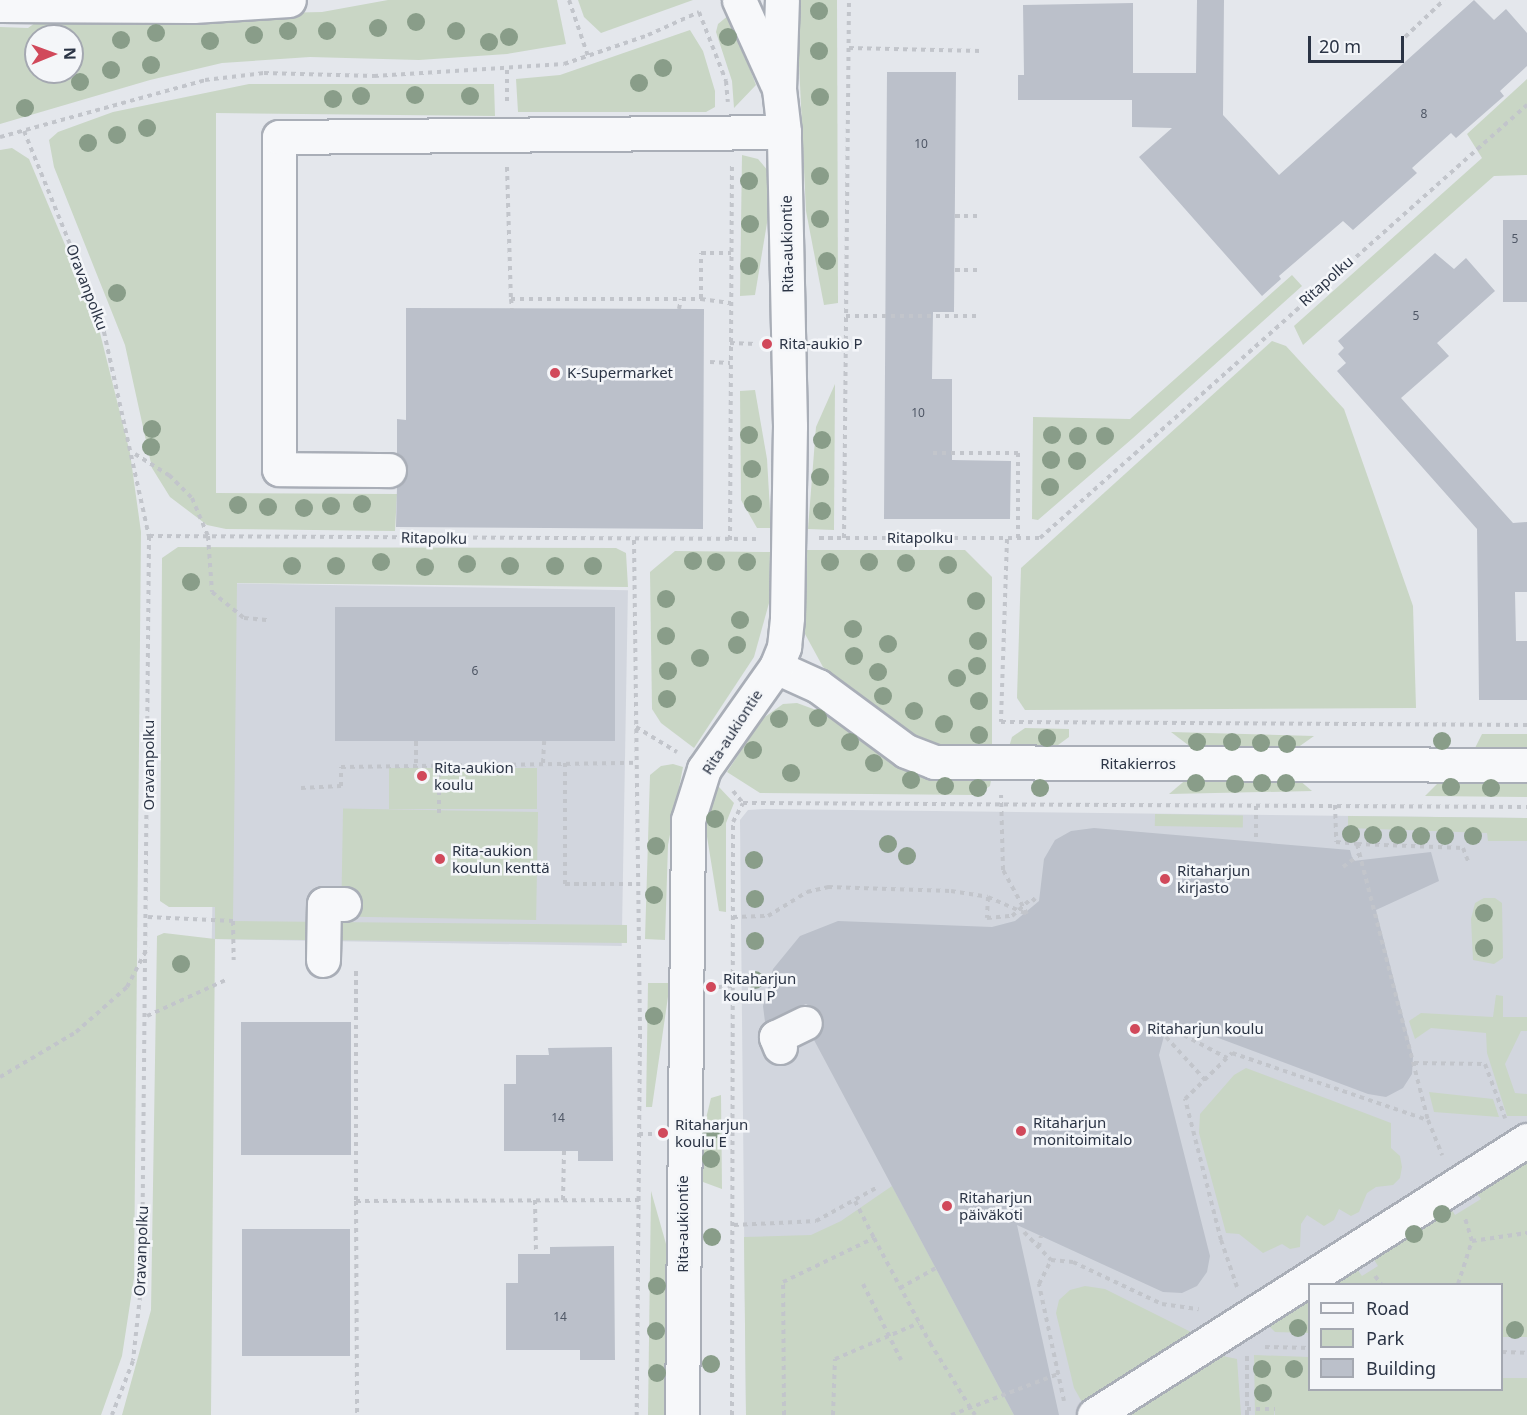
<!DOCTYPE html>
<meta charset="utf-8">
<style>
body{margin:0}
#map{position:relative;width:1527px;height:1415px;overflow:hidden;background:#e4e7ec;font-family:"Noto Sans",sans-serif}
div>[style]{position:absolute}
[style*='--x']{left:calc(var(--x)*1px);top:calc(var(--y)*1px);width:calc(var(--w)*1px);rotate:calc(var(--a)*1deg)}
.built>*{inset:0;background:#d2d6de;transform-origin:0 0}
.green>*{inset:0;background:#c9d6c5;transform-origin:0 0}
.building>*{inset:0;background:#bbc0ca;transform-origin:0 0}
.path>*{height:4px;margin-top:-2px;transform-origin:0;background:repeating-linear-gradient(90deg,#c2c5cb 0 4.5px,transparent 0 9px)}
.roads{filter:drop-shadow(2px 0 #a9aeb7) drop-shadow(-2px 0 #a9aeb7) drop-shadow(0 2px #a9aeb7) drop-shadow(0 -2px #a9aeb7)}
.minor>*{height:33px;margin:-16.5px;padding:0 16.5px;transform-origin:16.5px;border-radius:16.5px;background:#f7f8fa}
.path-bridge>*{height:4px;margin-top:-2px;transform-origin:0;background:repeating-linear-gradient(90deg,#c2c5cb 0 4.5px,transparent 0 9px)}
.trees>*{width:18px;height:18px;margin:-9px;border-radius:50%;background:#899d89}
.dots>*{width:16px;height:16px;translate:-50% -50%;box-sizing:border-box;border:3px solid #f4f6f9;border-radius:50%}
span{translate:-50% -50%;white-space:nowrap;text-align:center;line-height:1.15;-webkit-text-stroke:5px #f4f6f9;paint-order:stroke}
.number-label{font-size:12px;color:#4f5766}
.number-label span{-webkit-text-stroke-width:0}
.street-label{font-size:15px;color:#2b3445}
.poi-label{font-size:15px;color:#2b3445}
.left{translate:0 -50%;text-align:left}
.legend{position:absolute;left:1308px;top:1283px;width:195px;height:108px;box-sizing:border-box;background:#f4f6f9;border:2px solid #a4a8b1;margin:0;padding:8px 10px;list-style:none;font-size:18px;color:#2b3445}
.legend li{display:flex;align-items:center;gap:12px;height:30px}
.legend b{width:30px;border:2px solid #a4a8b1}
.north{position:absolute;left:24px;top:24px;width:60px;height:60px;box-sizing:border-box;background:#f4f6f9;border:2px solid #a4a8b1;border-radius:50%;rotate:89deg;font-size:16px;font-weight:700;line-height:24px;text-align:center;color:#2b3445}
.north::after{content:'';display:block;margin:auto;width:21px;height:27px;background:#d1495b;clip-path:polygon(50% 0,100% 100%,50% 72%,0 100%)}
.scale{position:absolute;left:1308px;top:36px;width:96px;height:27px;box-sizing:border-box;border:3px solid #2b3445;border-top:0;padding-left:8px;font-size:18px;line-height:21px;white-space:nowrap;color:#2b3445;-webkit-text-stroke:4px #f4f6f9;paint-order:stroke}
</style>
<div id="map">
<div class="built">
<div style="left:218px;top:583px;width:410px;height:356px;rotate:1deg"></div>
<div style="clip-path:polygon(evenodd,766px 809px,1527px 818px,1527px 1415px,746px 1415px,740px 820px,748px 810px,766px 809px,1310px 1284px,1502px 1284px,1502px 1390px,1310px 1390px,1310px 1284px)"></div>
</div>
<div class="green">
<div style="clip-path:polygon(evenodd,388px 0,557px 0,566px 44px,507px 54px,419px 60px,310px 57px,222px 63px,150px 80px,0 124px,0 27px,28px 28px,42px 18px,322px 12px,388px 0,36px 36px,72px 36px,72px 72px,36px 72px,36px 36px)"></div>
<div style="clip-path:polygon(578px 0,693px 0,601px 33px,584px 17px)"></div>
<div style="clip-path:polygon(796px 0,837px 0,838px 303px,824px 305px,806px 211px)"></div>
<div style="clip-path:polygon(729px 15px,756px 85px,734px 108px,732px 81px,716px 32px,718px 24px)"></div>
<div style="clip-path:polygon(690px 30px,703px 51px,715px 91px,715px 107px,706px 112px,518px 112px,516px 79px,560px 75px)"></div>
<div style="clip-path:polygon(1527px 79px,1527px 175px,1494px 176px,1303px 345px,1294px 326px,1482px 158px,1467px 134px)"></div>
<div style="clip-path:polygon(249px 84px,494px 84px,495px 116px,216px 113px,216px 493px,397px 494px,395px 531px,226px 529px,207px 525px,170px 497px,152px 468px,125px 345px,54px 167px,49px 140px,58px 132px,113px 112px)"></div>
<div style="clip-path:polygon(12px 148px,29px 159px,97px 321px,130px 453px,141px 532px,134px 1278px,122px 1356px,101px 1415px,0 1415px,0 150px)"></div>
<div style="clip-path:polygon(742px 155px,758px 159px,769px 172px,770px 205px,755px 295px,740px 296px)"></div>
<div style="clip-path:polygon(1292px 275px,1302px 286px,1133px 438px,1038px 520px,1032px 519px,1033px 417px,1130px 419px)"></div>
<div style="clip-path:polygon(1272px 341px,1286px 346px,1344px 409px,1413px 606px,1416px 708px,1025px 710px,1017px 698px,1021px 568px)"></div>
<div style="clip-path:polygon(835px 384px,834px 530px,808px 529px,816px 427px)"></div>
<div style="clip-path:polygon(755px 390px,767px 459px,771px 528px,757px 528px,741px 500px,740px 391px)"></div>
<div style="clip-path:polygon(178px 547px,616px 548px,626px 553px,628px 587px,237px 583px,233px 921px,627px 925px,627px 943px,215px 939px,211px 1415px,122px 1415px,151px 1310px,157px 936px,164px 933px,215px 939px,215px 907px,169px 907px,160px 901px,162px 558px)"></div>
<div style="clip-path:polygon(805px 550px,965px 550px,992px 577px,992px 746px,945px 746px,926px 741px,895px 723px,823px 667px,805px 634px)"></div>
<div style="clip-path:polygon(675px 551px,770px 552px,769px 603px,754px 657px,694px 748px,661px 723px,652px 709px,650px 572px)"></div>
<div style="clip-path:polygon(797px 703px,827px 714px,898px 766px,920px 776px,991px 780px,990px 786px,977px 795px,760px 793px,727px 772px,762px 719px,783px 704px)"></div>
<div style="clip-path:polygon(1025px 728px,1069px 729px,1069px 737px,1054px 748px,1009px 747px,1012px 737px)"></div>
<div style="clip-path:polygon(1171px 732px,1314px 736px,1290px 753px,1196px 751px)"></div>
<div style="clip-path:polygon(1482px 734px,1527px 734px,1527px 750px,1474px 750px)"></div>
<div style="clip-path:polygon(673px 764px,683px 767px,668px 845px,665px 940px,645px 939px,650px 775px,661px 766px)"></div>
<div style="left:537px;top:768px;width:41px;height:148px;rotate:90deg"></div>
<div style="clip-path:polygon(1195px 772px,1292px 774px,1312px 791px,1169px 794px)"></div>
<div style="clip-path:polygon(1441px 780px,1527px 781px,1527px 797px,1425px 796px)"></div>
<div style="clip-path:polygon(718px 786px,734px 803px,726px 823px,726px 912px,719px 911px,704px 818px)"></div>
<div style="left:538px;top:812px;width:108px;height:195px;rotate:91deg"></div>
<div style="left:1155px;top:814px;width:88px;height:12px;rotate:1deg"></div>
<div style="clip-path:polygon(1348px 816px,1527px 818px,1527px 841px,1488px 841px,1487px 833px,1348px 828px)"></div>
<div style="clip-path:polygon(1484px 898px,1495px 898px,1502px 903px,1503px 958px,1494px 964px,1473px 960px,1471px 919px,1475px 903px)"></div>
<div style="clip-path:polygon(648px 983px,670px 983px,652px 1107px,646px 1107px)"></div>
<div style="clip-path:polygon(1496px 995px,1503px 996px,1503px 1017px,1527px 1017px,1527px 1031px,1521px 1031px,1505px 1064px,1515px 1093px,1527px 1094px,1527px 1116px,1507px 1116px,1487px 1053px,1486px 1033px,1431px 1028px,1415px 1039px,1409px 1021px,1421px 1013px,1493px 1017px)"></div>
<div style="clip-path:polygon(1246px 1068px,1391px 1123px,1391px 1148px,1400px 1156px,1402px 1167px,1400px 1178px,1393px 1185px,1376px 1187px,1367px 1193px,1359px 1212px,1351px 1216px,1339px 1209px,1334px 1220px,1324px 1226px,1307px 1215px,1301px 1224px,1300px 1247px,1290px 1249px,1282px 1244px,1263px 1253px,1239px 1234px,1226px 1233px,1199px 1133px,1200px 1114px,1234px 1075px)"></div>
<div style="clip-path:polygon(1429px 1092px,1493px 1099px,1499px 1117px,1434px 1112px)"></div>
<div style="clip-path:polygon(721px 1095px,722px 1189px,703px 1182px,700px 1143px,711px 1098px)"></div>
<div style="clip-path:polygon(1527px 1151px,1527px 1337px,1502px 1337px,1502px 1284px,1321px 1284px,1354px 1265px,1362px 1276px,1378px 1266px,1368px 1250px,1447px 1202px,1455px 1215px,1481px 1199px,1470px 1186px)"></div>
<div style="clip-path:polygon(892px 1186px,1014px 1415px,746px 1415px,744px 1237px,811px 1235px,841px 1221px)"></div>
<div style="clip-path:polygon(651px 1191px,670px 1258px,668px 1415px,648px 1415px)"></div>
<div style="clip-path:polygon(1085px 1286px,1105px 1289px,1193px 1333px,1093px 1403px,1082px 1402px,1074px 1388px,1056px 1313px,1059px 1300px,1070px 1290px)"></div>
<div style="clip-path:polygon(1309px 1291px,1309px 1333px,1275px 1332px,1267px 1324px)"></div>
<div style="clip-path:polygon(1218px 1355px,1237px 1359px,1241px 1415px,1116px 1415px)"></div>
<div style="clip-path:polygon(1254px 1355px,1309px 1357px,1310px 1390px,1502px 1390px,1502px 1378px,1527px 1378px,1527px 1415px,1275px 1415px,1275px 1407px,1274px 1415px,1255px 1415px)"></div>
</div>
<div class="building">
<div style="clip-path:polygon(1197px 0,1224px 0,1223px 115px,1279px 175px,1474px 0,1494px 20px,1506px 9px,1527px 33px,1527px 66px,1500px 91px,1504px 96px,1456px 138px,1451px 133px,1412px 168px,1417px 173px,1353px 230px,1343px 221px,1279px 276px,1281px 279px,1262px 296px,1139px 157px,1172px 128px,1132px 127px,1132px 100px,1018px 100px,1018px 75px,1024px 75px,1023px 5px,1133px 3px,1133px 73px,1196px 73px)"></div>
<div style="clip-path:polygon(887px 72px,956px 72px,954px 312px,933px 312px,932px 379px,952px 379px,952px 460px,1011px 461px,1010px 519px,884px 519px)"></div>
<div style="left:1527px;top:220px;width:82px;height:24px;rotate:90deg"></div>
<div style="clip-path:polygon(1435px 253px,1454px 269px,1466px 258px,1495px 291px,1437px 343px,1449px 356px,1401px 398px,1513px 523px,1527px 522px,1527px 592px,1515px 592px,1516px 641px,1527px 641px,1527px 700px,1479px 700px,1477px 529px,1337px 371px,1346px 363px,1338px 354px,1344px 348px,1338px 341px)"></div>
<div style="clip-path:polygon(406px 308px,704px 309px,703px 529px,396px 527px,397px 487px,408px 471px,405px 460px,397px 453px,397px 419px,406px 420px)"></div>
<div style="left:335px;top:607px;width:280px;height:134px"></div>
<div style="clip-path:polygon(1094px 828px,1350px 850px,1353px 861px,1431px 852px,1439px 881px,1376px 910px,1413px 1056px,1412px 1074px,1403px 1088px,1386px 1097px,1368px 1094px,1197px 1030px,1182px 1028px,1164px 1036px,1159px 1055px,1210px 1256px,1207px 1272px,1197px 1286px,1182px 1293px,1163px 1292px,1017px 1225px,1059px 1415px,1014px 1415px,814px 1040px,824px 1025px,822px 1014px,806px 1004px,765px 1022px,763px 1006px,773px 969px,800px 936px,838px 921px,992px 927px,1015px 921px,1039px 901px,1044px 859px,1055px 840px,1071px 831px)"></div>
<div style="left:351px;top:1022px;width:133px;height:110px;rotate:90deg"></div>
<div style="clip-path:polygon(612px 1047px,613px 1161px,578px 1161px,578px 1151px,504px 1151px,504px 1084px,516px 1084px,516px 1055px,549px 1055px,548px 1048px)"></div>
<div style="left:350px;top:1229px;width:127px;height:108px;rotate:90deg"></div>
<div style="clip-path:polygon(614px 1246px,615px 1360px,580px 1360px,580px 1350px,506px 1350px,506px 1283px,518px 1283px,518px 1254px,550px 1254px,550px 1247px)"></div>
</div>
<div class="path">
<div style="--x:569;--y:0;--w:59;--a:71.3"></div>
<div style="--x:1405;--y:37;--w:54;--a:-43.5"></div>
<div style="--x:849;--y:48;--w:132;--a:1.3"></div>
<div style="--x:507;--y:70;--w:33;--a:90"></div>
<div style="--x:24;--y:131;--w:207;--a:67.9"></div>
<div style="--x:102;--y:323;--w:218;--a:77.6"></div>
<div style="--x:149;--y:536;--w:742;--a:90.54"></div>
<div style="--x:142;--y:1278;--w:83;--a:96.2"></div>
<div style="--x:133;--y:1361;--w:58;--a:111.3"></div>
<div style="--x:0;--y:137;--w:213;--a:-15.5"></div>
<div style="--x:205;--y:80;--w:59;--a:-6.8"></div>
<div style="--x:264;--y:73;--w:110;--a:1.6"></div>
<div style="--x:374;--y:76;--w:190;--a:-3.6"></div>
<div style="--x:564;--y:64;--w:89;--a:-19"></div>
<div style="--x:648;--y:35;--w:56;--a:-24.3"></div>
<div style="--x:699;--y:12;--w:74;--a:68.6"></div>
<div style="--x:726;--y:81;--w:21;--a:85"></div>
<div style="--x:507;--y:167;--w:132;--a:88.3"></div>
<div style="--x:511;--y:299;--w:190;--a:0"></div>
<div style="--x:701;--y:299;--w:29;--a:8"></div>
<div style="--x:955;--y:216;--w:25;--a:0"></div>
<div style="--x:955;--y:270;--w:25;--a:0"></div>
<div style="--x:511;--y:299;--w:10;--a:84"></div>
<div style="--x:701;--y:299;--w:46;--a:-90"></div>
<div style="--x:701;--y:253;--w:30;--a:0"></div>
<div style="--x:679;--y:309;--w:10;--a:-79"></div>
<div style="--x:846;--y:316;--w:135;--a:0"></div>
<div style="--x:730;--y:343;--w:27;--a:2"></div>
<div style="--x:820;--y:349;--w:25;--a:0"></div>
<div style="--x:710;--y:362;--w:20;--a:3"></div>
<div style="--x:933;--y:453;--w:85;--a:0"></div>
<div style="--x:1018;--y:453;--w:85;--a:90"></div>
<div style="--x:135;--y:454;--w:40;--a:32"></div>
<div style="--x:169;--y:475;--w:33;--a:45"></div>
<div style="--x:192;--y:498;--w:41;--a:67.2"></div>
<div style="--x:208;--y:536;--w:56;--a:85.9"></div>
<div style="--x:212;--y:592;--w:41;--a:39.1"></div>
<div style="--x:244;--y:618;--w:25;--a:5"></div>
<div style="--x:149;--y:536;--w:609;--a:0.28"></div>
<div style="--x:819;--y:538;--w:221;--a:0"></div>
<div style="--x:1040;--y:538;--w:652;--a:-41.64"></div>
<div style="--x:844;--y:538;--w:538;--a:-89.47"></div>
<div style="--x:1007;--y:539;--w:183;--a:91.9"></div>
<div style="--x:1001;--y:722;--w:526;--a:0.33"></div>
<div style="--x:634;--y:540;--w:494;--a:89.3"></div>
<div style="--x:640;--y:1034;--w:381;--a:90.5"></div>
<div style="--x:730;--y:540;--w:377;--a:-89.7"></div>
<div style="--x:636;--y:727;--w:48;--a:31.4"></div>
<div style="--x:416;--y:741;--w:23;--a:90"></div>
<div style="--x:543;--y:763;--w:22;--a:-87"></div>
<div style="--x:565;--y:763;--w:121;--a:90"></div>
<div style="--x:565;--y:884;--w:73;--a:0"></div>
<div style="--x:439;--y:764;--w:49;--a:90"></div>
<div style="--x:301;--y:788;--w:40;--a:-2.9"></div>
<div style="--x:341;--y:786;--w:19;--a:-90"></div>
<div style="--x:341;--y:767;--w:296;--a:-0.8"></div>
<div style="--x:733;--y:791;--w:16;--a:50"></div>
<div style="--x:743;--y:803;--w:784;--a:0.29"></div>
<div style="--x:1335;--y:805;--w:37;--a:88"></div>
<div style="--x:1336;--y:842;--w:21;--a:5"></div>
<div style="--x:1357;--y:844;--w:285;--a:75.6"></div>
<div style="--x:1256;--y:806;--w:36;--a:90"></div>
<div style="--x:1357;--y:844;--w:106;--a:2.2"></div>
<div style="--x:1463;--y:848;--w:17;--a:69"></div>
<div style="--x:1343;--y:867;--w:21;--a:-37"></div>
<div style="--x:988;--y:897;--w:21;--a:93"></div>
<div style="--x:987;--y:918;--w:25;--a:-5"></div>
<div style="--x:1032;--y:898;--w:7;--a:45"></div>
<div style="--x:148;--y:917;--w:85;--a:2.7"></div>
<div style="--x:233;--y:921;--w:39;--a:89"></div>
<div style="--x:733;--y:917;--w:35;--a:-2"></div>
<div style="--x:768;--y:916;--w:46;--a:-31.6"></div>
<div style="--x:807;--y:892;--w:22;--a:-13"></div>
<div style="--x:828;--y:887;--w:123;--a:1.9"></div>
<div style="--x:951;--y:891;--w:37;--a:9"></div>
<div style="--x:988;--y:897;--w:43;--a:23.6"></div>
<div style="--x:1027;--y:914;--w:50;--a:-118.6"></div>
<div style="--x:1003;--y:870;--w:75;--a:-91.5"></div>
<div style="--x:356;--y:971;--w:230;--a:90"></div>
<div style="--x:356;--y:1201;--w:283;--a:-0.2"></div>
<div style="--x:718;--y:987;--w:16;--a:-4"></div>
<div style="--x:147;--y:1016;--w:89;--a:-24.6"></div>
<div style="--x:1176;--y:1031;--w:58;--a:27.9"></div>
<div style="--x:1166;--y:1037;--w:59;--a:47.7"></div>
<div style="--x:1414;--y:1063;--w:71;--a:0.8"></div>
<div style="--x:1485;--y:1064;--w:58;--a:69.7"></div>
<div style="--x:0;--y:1077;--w:88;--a:-30.6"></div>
<div style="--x:76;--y:1032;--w:68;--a:-41.4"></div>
<div style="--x:127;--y:987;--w:45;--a:-62.3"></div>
<div style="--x:639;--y:1134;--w:15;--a:0"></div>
<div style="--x:535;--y:1200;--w:54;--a:88.9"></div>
<div style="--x:563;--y:1200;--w:49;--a:-88.8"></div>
<div style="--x:356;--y:1201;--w:214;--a:89.7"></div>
<div style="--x:855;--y:1201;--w:42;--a:62.8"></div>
<div style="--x:734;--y:1225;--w:82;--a:-2.8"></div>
<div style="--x:816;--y:1221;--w:68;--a:-28.8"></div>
<div style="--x:1024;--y:1232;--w:39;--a:46"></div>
<div style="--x:1472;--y:1241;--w:56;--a:-8.3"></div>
<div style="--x:1039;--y:1247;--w:11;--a:-80"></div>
<div style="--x:1375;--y:1276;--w:10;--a:53"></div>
<div style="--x:863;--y:1284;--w:85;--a:63.4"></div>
<div style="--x:1458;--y:1284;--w:45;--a:-72"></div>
<div style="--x:1472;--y:1241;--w:24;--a:-107"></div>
<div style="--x:1237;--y:1287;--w:50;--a:-108.8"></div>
<div style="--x:1221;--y:1240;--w:146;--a:-104.3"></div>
<div style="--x:1185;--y:1099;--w:66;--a:-44.4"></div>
<div style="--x:1232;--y:1053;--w:207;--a:18.9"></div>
<div style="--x:1428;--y:1120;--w:38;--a:68"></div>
<div style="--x:900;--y:1288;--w:41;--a:-29.1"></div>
<div style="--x:1265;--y:1347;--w:45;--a:1.3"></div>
<div style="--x:1502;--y:1352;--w:25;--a:2"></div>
<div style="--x:1064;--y:1401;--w:120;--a:-102.1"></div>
<div style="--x:1039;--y:1284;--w:27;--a:-63"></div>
<div style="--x:1051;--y:1260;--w:22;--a:5"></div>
<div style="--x:1073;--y:1262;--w:98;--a:25.3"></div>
<div style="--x:1162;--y:1304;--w:37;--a:8"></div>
<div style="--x:1247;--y:1409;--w:28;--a:0"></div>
<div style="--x:732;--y:1415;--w:593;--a:-89.9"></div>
<div style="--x:733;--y:822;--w:21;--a:-62"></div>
<div style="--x:784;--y:1415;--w:133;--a:-90.4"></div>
<div style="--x:783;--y:1282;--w:101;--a:-25.8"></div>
<div style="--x:874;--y:1238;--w:119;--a:61.9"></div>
<div style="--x:930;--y:1343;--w:85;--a:58"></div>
<div style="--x:833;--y:1415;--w:56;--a:-88"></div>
<div style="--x:835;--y:1359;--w:91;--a:-23.2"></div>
<div style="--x:951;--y:1415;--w:115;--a:-21"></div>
<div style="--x:1247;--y:1415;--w:59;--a:-90"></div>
</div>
<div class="roads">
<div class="minor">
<div style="--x:739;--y:0;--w:90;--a:65.7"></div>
<div style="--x:0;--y:5;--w:193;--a:0.3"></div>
<div style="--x:193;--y:6;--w:96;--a:-3.6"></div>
<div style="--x:389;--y:470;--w:110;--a:-179.5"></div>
<div style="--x:279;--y:469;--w:332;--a:-90"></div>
<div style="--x:279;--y:137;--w:505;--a:-0.57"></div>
<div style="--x:776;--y:667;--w:46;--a:24.3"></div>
<div style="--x:818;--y:686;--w:109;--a:36.5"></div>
<div style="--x:906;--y:751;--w:30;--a:21"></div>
<div style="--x:934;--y:762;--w:593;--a:0.29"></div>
<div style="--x:323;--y:960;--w:56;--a:-89"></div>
<div style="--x:324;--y:904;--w:20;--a:0"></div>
<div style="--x:780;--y:1047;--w:11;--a:-112"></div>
<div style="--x:776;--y:1037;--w:32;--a:-26"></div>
<div style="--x:682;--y:1415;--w:595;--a:-89.42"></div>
<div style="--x:688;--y:820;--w:53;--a:-72.6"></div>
<div style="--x:704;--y:769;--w:125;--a:-54.8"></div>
<div style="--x:776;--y:667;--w:22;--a:-68"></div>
<div style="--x:784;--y:647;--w:30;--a:-84"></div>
<div style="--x:787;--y:617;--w:191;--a:-89.1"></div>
<div style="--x:790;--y:426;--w:294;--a:-91.2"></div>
<div style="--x:784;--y:132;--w:43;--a:-96.6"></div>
<div style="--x:779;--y:89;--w:89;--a:-88.1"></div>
<div style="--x:1094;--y:1415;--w:513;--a:-32.42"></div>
</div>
</div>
<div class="path-bridge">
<div style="--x:1012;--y:916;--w:27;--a:-42"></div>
</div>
<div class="trees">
<div style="left:819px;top:11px"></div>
<div style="left:416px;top:22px"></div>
<div style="left:378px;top:28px"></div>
<div style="left:288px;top:31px"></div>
<div style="left:327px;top:31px"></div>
<div style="left:456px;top:31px"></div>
<div style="left:156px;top:33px"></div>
<div style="left:254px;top:35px"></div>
<div style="left:509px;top:37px"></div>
<div style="left:728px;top:37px"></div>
<div style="left:121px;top:40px"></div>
<div style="left:210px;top:41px"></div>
<div style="left:489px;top:42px"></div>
<div style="left:819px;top:51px"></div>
<div style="left:151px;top:65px"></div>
<div style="left:663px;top:68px"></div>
<div style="left:111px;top:70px"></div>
<div style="left:80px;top:82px"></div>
<div style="left:639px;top:83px"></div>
<div style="left:415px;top:95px"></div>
<div style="left:361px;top:96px"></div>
<div style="left:470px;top:96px"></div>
<div style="left:820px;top:97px"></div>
<div style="left:333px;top:99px"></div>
<div style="left:25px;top:108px"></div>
<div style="left:147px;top:128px"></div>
<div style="left:117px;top:135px"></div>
<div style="left:88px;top:143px"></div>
<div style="left:820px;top:176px"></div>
<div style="left:749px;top:181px"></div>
<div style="left:820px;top:219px"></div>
<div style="left:750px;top:224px"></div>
<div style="left:827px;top:261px"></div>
<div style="left:749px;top:266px"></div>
<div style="left:117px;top:293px"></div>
<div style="left:152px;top:429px"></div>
<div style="left:749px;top:435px"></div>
<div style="left:1052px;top:435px"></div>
<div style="left:1078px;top:436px"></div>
<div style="left:1105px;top:436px"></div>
<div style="left:822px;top:440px"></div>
<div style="left:151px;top:447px"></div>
<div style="left:1051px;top:460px"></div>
<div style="left:1077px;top:461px"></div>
<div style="left:752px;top:469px"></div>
<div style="left:820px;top:477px"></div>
<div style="left:1050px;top:487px"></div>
<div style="left:362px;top:504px"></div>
<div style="left:753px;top:504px"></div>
<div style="left:238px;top:505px"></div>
<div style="left:331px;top:506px"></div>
<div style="left:268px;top:507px"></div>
<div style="left:304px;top:508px"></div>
<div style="left:822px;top:511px"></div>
<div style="left:693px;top:561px"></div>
<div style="left:381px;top:562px"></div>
<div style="left:716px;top:562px"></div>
<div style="left:747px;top:562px"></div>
<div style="left:830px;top:562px"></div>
<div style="left:869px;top:562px"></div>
<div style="left:906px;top:563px"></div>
<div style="left:467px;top:564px"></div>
<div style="left:948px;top:565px"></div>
<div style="left:292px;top:566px"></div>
<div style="left:336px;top:566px"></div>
<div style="left:510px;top:566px"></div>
<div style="left:555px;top:566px"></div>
<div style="left:593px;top:566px"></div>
<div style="left:425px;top:567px"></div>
<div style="left:191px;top:582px"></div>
<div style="left:666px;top:599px"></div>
<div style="left:976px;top:601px"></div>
<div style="left:740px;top:620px"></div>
<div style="left:853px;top:629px"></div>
<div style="left:666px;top:636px"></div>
<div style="left:978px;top:641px"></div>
<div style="left:888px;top:644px"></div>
<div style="left:737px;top:645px"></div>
<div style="left:854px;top:656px"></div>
<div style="left:700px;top:658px"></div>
<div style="left:977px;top:666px"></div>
<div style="left:668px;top:671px"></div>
<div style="left:878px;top:672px"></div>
<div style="left:957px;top:678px"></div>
<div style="left:883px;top:696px"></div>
<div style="left:667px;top:699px"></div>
<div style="left:979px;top:701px"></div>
<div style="left:914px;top:711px"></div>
<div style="left:818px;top:718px"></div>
<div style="left:779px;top:719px"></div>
<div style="left:944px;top:724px"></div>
<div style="left:979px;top:735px"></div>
<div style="left:1047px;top:738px"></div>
<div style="left:1442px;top:741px"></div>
<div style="left:850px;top:742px"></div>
<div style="left:1197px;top:742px"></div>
<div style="left:1232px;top:742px"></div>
<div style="left:1261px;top:743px"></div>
<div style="left:1287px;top:744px"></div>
<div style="left:753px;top:750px"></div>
<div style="left:874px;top:763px"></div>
<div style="left:791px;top:773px"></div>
<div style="left:911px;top:780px"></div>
<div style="left:1196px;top:783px"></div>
<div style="left:1262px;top:783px"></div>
<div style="left:1286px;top:783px"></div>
<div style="left:1235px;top:784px"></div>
<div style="left:945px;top:786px"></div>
<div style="left:1451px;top:787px"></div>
<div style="left:978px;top:788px"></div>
<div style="left:1040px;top:788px"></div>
<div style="left:1491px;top:788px"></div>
<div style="left:715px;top:819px"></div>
<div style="left:1351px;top:834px"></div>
<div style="left:1373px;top:835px"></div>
<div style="left:1398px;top:835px"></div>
<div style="left:1421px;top:836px"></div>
<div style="left:1445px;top:836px"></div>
<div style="left:1473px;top:836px"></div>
<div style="left:888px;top:844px"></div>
<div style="left:656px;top:846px"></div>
<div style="left:907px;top:856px"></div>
<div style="left:754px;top:860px"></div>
<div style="left:654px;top:895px"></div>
<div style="left:755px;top:899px"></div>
<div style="left:1484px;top:913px"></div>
<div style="left:755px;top:941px"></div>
<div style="left:1484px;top:948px"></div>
<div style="left:181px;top:964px"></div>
<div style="left:755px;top:980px"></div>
<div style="left:654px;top:1016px"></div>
<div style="left:711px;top:1131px"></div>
<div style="left:711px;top:1159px"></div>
<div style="left:1442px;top:1214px"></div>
<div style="left:1414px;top:1234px"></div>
<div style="left:712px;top:1237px"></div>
<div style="left:657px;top:1286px"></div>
<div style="left:1298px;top:1328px"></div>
<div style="left:1515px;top:1330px"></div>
<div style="left:656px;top:1331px"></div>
<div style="left:711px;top:1364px"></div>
<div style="left:1262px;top:1369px"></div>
<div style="left:1294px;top:1369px"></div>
<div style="left:657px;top:1373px"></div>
<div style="left:1263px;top:1393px"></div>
</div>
<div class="dots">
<div style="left:767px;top:344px;background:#d1495b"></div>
<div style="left:555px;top:373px;background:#d1495b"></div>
<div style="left:422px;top:776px;background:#d1495b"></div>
<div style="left:440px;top:859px;background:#d1495b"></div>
<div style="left:1165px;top:879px;background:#d1495b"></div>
<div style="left:711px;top:987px;background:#d1495b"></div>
<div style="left:1135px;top:1029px;background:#d1495b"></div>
<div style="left:1021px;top:1131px;background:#d1495b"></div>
<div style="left:663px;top:1133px;background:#d1495b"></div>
<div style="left:947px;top:1206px;background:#d1495b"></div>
</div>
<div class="number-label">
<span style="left:1424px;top:114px">8</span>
<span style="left:921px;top:144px">10</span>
<span style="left:1515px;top:239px">5</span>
<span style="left:1416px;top:316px">5</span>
<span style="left:918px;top:413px">10</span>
<span style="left:475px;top:671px">6</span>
<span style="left:558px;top:1118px">14</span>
<span style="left:560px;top:1317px">14</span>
</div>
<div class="street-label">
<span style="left:787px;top:244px;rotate:-91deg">Rita-aukiontie</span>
<span style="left:1326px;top:281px;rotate:-42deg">Ritapolku</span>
<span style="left:87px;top:287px;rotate:69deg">Oravanpolku</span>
<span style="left:434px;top:538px;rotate:1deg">Ritapolku</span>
<span style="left:920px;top:538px">Ritapolku</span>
<span style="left:732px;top:732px;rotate:-57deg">Rita-aukiontie</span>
<span style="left:1138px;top:764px">Ritakierros</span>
<span style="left:149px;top:765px;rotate:-90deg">Oravanpolku</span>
<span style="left:683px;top:1224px;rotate:-90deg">Rita-aukiontie</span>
<span style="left:141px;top:1251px;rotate:-88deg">Oravanpolku</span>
</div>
<div class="poi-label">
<span class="left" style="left:779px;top:344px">Rita-aukio P</span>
<span class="left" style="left:567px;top:373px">K-Supermarket</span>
<span class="left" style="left:434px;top:776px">Rita-aukion<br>koulu</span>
<span class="left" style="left:452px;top:859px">Rita-aukion<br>koulun kenttä</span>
<span class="left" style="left:1177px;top:879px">Ritaharjun<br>kirjasto</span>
<span class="left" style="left:723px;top:987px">Ritaharjun<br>koulu P</span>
<span class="left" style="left:1147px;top:1029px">Ritaharjun koulu</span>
<span class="left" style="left:1033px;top:1131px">Ritaharjun<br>monitoimitalo</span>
<span class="left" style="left:675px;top:1133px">Ritaharjun<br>koulu E</span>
<span class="left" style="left:959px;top:1206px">Ritaharjun<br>päiväkoti</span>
</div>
<ul class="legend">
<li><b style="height:8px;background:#f7f8fa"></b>Road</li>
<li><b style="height:16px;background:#c9d6c5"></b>Park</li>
<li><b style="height:16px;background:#bbc0ca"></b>Building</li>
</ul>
<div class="north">N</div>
<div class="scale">20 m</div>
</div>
